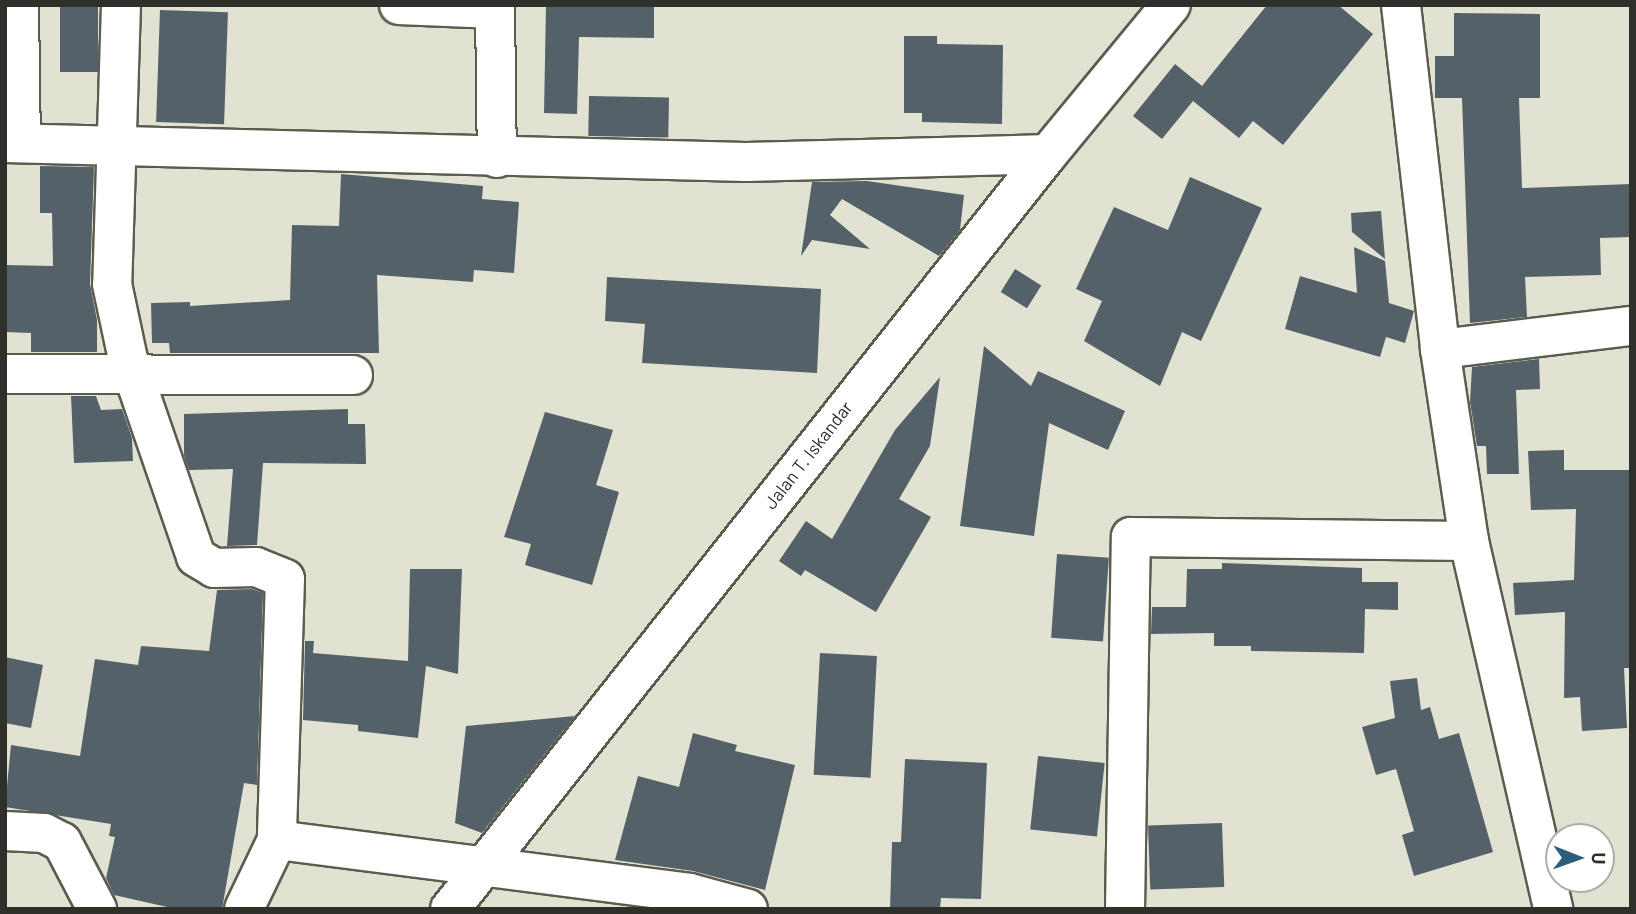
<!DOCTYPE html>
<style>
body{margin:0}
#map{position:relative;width:1636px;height:914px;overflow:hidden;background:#e2e2d3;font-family:Barlow,sans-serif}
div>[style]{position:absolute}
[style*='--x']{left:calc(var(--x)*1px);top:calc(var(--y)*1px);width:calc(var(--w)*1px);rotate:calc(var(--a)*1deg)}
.building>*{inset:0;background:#556169;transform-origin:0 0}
.roads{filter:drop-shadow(2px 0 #5b5b4e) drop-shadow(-2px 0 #5b5b4e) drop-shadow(0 2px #5b5b4e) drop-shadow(0 -2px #5b5b4e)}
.minor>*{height:38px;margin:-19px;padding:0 19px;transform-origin:19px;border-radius:19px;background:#fff}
.tertiary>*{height:38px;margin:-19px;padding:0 19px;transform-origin:19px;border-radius:19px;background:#fff}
span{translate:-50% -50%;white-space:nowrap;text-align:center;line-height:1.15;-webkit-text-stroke:7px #fff;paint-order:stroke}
.street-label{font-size:18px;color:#30302a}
.frame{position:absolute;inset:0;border:7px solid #30302a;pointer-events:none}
.north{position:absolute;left:1545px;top:823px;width:70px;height:70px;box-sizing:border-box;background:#fff;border:2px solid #acacaa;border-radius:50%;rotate:91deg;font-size:19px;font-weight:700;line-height:28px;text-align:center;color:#30302a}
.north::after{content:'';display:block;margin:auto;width:24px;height:32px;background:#2c5d7b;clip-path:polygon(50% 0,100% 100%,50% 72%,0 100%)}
</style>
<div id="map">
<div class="building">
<div style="left:60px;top:5px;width:38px;height:67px"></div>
<div style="clip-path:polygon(546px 5px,654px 5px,654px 38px,579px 37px,577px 114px,544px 113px)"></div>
<div style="clip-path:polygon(1267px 5px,1338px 5px,1373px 34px,1283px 145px,1253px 121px,1239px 138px,1193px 101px,1162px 139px,1133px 116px,1175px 64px,1202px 86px)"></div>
<div style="left:160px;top:10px;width:68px;height:112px;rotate:2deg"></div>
<div style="clip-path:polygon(1454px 13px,1540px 14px,1540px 98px,1519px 98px,1522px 188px,1631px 184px,1631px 237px,1600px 238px,1601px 275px,1525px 277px,1527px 317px,1470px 323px,1462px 98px,1435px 98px,1435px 56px,1454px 56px)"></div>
<div style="clip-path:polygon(904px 36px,937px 36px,937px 44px,1003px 45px,1002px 124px,922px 122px,922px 113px,904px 113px)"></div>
<div style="left:589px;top:96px;width:80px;height:40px;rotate:1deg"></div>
<div style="clip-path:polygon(40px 166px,94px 167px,90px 284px,97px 320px,97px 352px,31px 352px,31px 333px,5px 332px,5px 265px,53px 266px,52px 213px,40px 213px)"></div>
<div style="clip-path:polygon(341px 174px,483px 186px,482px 199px,519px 202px,514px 273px,474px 270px,473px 282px,377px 275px,379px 353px,170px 353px,169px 343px,152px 343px,151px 303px,190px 302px,190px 306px,290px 300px,292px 225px,339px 226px)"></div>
<div style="clip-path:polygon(1190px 177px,1262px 208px,1201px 341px,1182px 332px,1160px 386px,1084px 341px,1102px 301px,1076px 289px,1114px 207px,1168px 230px)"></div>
<div style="clip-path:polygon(867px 181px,964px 195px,960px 230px,939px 256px,842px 199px,830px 215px,870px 249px,812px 240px,801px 256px,812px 182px)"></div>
<div style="clip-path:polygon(1381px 211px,1385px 259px,1352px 232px,1351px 213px)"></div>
<div style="clip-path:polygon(1354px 247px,1385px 261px,1389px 303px,1414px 311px,1405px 343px,1386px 337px,1380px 357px,1285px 329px,1300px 276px,1357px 293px)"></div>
<div style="left:1015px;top:269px;width:31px;height:27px;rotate:32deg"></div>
<div style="clip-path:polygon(607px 277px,821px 289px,817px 373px,642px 363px,645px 324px,605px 321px)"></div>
<div style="clip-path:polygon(984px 346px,1031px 386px,1038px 371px,1125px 411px,1108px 450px,1049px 423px,1034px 536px,960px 526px)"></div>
<div style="clip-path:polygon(1539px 359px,1540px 389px,1516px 390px,1519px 474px,1487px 474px,1486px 446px,1477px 446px,1470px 402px,1472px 367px)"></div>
<div style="clip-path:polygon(940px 377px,930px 446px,899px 499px,931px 517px,876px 612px,805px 570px,801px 576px,779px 561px,806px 521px,832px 539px,895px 430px)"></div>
<div style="clip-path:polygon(71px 396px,96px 396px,101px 410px,122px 409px,132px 438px,133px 461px,74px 463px)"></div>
<div style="clip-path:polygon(348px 409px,348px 424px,365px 424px,366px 464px,263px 463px,257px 545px,227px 546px,233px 469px,189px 470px,184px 455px,184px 414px)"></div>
<div style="clip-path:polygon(545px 412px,613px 430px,596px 485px,619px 492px,592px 585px,525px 565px,531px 544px,504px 537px)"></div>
<div style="clip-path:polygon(1564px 450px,1564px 470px,1631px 470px,1631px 668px,1624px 668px,1627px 728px,1582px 731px,1580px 697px,1564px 698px,1565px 612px,1515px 615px,1513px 583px,1574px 580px,1576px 509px,1531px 510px,1528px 451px)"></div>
<div style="left:1057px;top:554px;width:52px;height:84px;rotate:4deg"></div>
<div style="clip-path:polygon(1222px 563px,1362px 568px,1362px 582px,1398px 582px,1398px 610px,1365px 609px,1364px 653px,1251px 651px,1251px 646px,1214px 646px,1214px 633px,1151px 634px,1152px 607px,1186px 607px,1187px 569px,1222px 569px)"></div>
<div style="clip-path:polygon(410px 569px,462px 569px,458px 674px,426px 666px,418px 738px,358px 731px,358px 725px,303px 720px,305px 641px,314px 641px,313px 653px,408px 661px)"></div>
<div style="clip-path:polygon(252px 589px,263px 593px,257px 785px,244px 783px,222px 909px,176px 909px,114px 895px,106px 878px,115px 837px,109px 836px,111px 824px,5px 807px,11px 745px,80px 756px,95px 659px,138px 665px,141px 646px,209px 651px,217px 590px)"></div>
<div style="left:820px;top:653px;width:57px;height:122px;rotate:3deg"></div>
<div style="clip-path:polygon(5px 657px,43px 665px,31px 728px,5px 723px)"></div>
<div style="clip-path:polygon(1417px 678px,1421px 710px,1430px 707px,1439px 739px,1459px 733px,1493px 852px,1414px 876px,1402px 835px,1414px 831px,1396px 769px,1376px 775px,1362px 727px,1395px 718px,1390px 681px)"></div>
<div style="clip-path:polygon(575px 716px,482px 833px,455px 823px,466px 726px)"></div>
<div style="clip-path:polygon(693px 733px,737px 745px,735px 751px,795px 765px,765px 890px,693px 871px,615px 860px,638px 776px,679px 787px)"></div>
<div style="left:1038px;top:756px;width:67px;height:74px;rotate:6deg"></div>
<div style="clip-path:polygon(905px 759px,987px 763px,981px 899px,941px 898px,940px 909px,890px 909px,892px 842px,901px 842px)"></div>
<div style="left:1222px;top:823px;width:64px;height:74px;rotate:88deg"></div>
</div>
<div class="roads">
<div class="minor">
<div style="--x:19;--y:5;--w:138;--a:89.2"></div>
<div style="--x:121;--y:5;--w:279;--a:91.8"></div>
<div style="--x:112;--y:284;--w:77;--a:78"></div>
<div style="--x:128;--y:359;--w:209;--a:71"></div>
<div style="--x:196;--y:557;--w:21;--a:31"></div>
<div style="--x:214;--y:568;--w:42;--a:-1.4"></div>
<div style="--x:256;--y:567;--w:31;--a:22"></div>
<div style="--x:285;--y:579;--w:261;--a:91.8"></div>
<div style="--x:277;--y:840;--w:76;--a:115.6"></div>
<div style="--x:399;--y:5;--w:96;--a:2.4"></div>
<div style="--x:495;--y:5;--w:153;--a:89.3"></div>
<div style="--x:1401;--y:5;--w:346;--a:83.5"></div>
<div style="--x:1440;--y:349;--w:194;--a:81.4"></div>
<div style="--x:1469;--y:541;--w:377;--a:77.1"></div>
<div style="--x:5;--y:143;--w:741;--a:1.47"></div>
<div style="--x:746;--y:162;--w:302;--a:-1.5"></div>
<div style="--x:1440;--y:349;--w:192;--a:-6.9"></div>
<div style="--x:5;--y:374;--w:348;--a:0.2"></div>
<div style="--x:5;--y:831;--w:39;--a:3"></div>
<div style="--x:44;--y:833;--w:20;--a:27"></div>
<div style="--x:62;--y:842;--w:76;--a:62.4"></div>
<div style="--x:277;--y:840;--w:416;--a:7.3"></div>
<div style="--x:690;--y:893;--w:60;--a:15.4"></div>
<div style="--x:1125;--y:909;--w:372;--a:-89.1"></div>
<div style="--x:1131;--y:537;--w:338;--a:0.7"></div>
</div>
<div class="tertiary">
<div style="--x:450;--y:909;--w:963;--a:-51.62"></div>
<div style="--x:1048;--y:154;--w:193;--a:-50.5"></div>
</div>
</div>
<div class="street-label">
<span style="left:808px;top:455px;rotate:-52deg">Jalan T. Iskandar</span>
</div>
<div class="frame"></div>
<div class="north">U</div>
</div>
